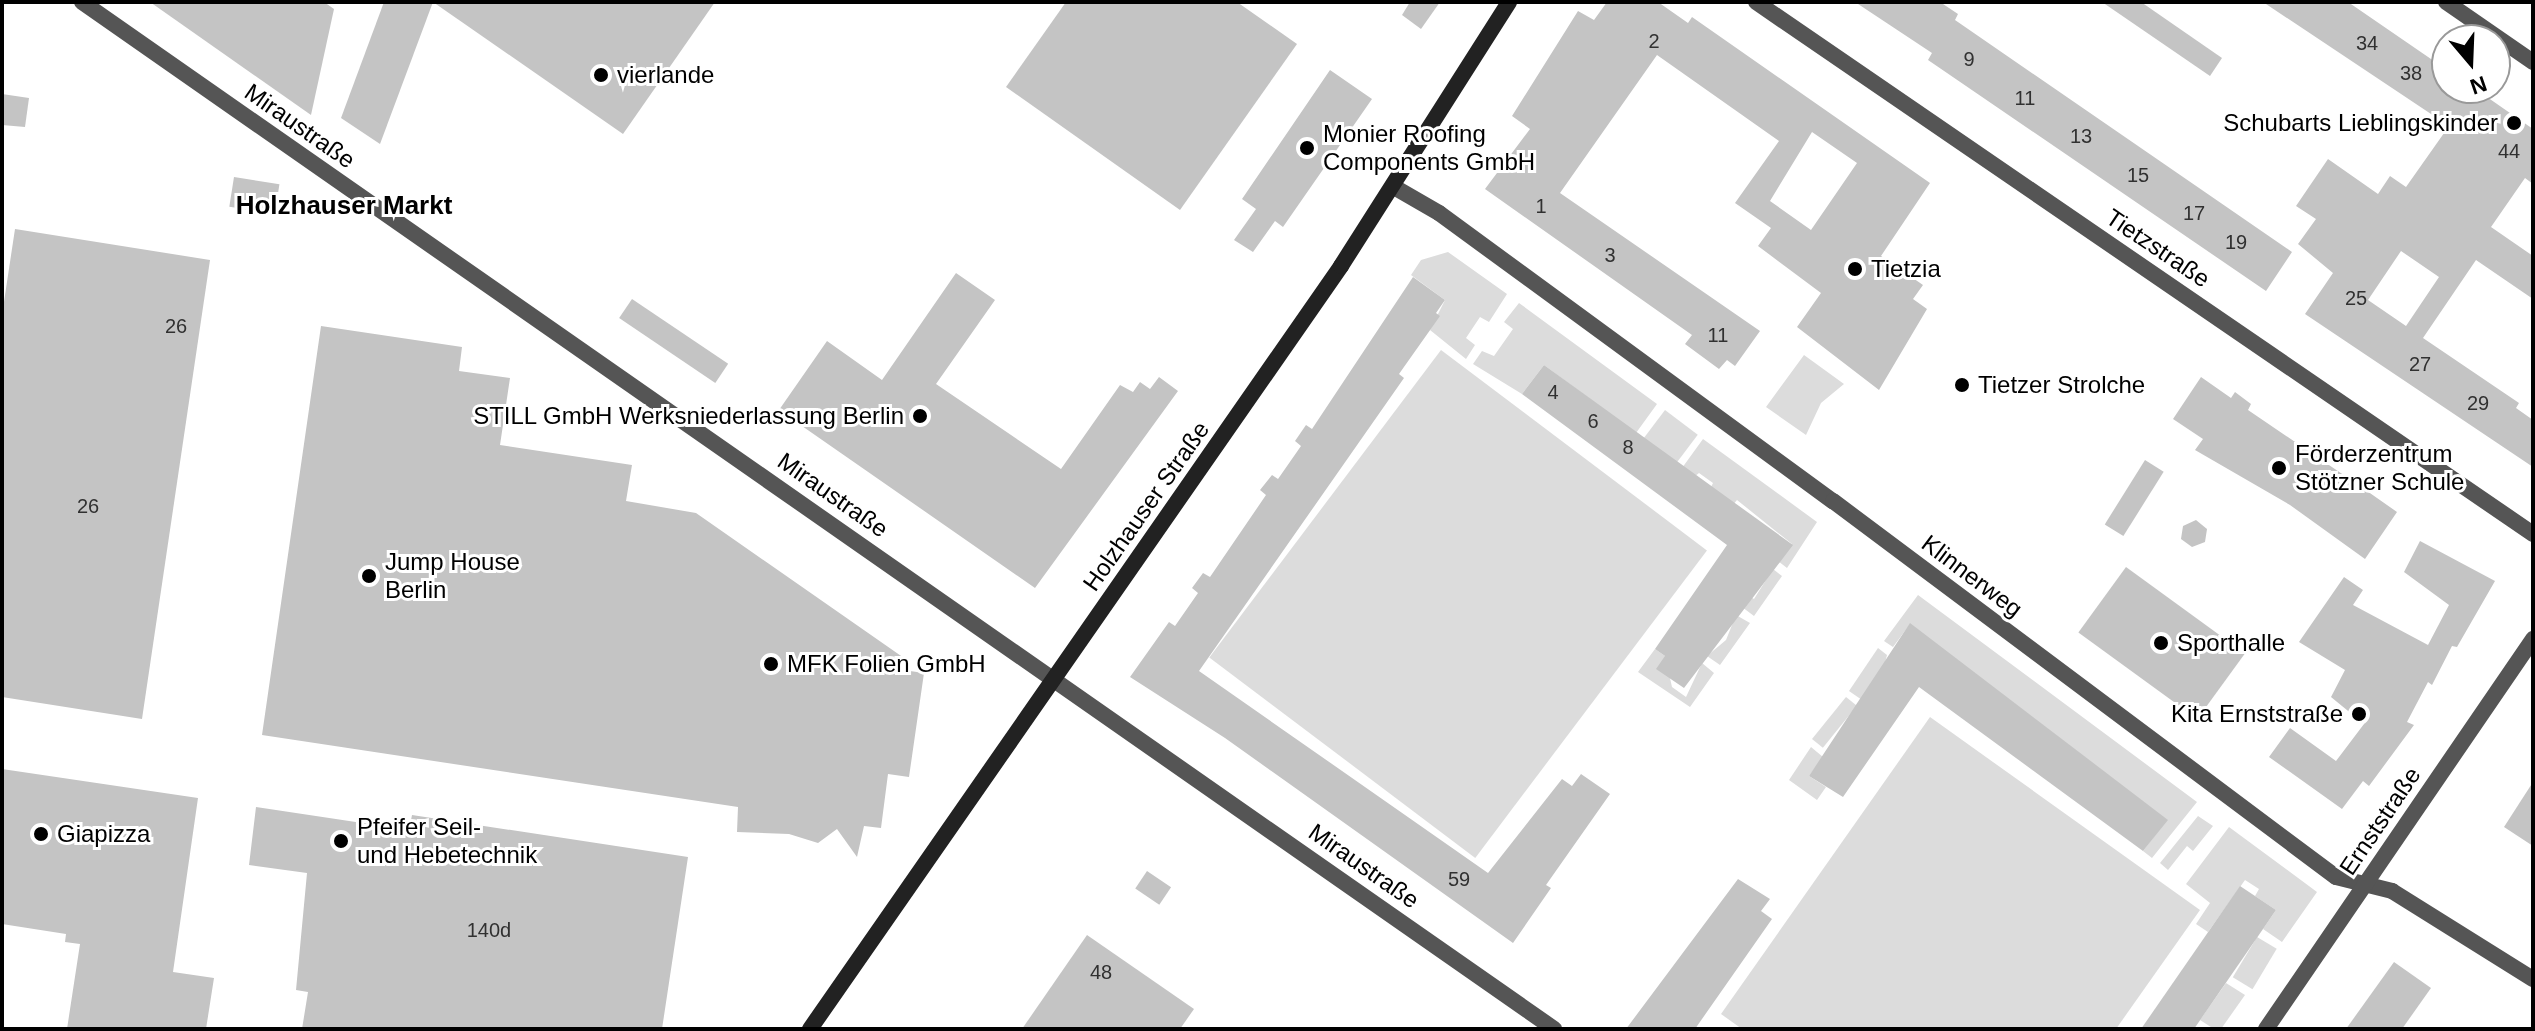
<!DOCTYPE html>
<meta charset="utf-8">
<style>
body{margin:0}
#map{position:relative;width:2535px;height:1031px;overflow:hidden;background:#fff;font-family:Helvetica,sans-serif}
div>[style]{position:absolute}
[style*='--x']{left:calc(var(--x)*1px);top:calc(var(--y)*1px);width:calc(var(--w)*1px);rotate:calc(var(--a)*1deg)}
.green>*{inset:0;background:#dcdcdc;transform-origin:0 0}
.building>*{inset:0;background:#c4c4c4;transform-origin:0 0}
.minor>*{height:16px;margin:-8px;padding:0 8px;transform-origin:8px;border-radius:8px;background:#555}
.secondary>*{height:16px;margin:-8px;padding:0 8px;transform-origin:8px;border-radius:8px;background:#222}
.dots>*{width:22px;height:22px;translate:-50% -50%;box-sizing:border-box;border:4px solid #fff;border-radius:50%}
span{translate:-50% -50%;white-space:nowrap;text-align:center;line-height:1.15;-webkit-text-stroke:6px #fff;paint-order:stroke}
.number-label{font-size:20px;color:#313131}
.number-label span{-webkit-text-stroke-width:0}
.poi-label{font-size:24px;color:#000}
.left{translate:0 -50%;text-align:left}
.right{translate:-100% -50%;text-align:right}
.street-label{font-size:24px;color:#000}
.neighbourhood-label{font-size:26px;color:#000;font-weight:700}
.frame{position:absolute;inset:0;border:4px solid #000;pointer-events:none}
.north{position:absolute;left:2431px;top:24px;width:80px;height:80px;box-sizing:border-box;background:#fff;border:2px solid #999;border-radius:50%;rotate:161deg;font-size:22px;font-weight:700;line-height:32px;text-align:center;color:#000}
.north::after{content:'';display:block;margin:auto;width:28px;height:36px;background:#000;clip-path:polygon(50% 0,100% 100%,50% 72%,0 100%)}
</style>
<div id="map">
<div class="green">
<div style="clip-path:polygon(1448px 252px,1507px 294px,1489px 322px,1480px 317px,1466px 338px,1475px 345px,1466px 359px,1430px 330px,1445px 300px,1411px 275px,1421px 260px)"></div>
<div style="clip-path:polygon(1519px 303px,1657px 404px,1636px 433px,1544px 365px,1522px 394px,1473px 364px,1482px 351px,1494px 356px,1513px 329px,1504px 322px)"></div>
<div style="left:1441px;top:350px;width:333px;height:385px;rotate:37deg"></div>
<div style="clip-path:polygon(1804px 355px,1844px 384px,1821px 403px,1806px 435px,1766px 407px)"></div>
<div style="left:1665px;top:410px;width:41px;height:36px;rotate:37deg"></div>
<div style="clip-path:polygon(1703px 439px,1817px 522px,1787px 568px,1778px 561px,1792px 544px,1737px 500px,1732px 506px,1710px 489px,1713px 483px,1699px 473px,1694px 477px,1682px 468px)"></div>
<div style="clip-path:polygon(1773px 569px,1782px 576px,1754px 616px,1742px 607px,1749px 596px,1754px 599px)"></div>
<div style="clip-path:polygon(1918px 595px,2197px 802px,2152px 858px,2143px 851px,2167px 820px,1910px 624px,1893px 647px,1884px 641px)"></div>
<div style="clip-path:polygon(1736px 615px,1750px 623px,1720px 665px,1707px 656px,1726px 640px)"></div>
<div style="clip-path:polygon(1878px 648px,1887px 655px,1884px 667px,1862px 700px,1849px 691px)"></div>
<div style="clip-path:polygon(1655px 649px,1665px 656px,1672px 687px,1686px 697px,1702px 663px,1714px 673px,1690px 707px,1638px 672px)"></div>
<div style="left:1846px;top:697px;width:14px;height:54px;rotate:39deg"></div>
<div style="clip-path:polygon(1930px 717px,2200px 910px,2116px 1029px,1742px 1029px,1721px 1014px)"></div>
<div style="clip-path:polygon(1811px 747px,1823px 757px,1809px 776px,1826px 787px,1817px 800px,1789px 780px)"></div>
<div style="clip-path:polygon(2198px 816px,2213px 826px,2193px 851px,2187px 846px,2168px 870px,2160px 863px)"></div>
<div style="clip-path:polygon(2229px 827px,2317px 892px,2282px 942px,2263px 929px,2276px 910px,2255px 896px,2259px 889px,2245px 880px,2208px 932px,2196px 924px,2210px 903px,2186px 884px)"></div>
<div style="left:2257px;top:937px;width:23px;height:47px;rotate:31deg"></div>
<div style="clip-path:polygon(2226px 983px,2245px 995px,2221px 1029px,2214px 1029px,2200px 1020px)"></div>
</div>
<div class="building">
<div style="clip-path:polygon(150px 2px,324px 2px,334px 9px,311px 115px)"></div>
<div style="clip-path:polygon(384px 2px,433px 2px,380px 144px,341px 118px)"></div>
<div style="clip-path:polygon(433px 2px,715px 2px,623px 134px)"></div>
<div style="clip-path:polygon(1066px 2px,1237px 2px,1297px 44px,1180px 210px,1006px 87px)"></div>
<div style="clip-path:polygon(1410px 2px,1440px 2px,1421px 29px,1402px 15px)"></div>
<div style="clip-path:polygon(evenodd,1607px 2px,1658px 2px,1688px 23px,1692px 17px,1930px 183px,1881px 256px,1923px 285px,1913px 299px,1927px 309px,1879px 390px,1797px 327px,1821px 293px,1758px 246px,1771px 228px,1735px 203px,1779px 141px,1657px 55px,1560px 193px,1760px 331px,1735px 366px,1727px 360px,1719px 369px,1685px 344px,1692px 335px,1485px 189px,1530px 129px,1512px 116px,1578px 11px,1594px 20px,1607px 2px,1812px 132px,1857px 163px,1811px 230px,1770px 201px,1812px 132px)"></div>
<div style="clip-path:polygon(1855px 2px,1940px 2px,1958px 14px,1955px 20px,2292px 252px,2266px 291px,1928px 60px,1932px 53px)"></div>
<div style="clip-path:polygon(2102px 2px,2141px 2px,2222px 58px,2210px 76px)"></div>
<div style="clip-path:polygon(evenodd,2263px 2px,2348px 2px,2447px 70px,2447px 88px,2474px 88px,2533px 129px,2533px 184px,2525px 178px,2491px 227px,2533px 256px,2533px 299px,2476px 260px,2423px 338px,2519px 403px,2516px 408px,2533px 420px,2533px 467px,2305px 314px,2333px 273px,2298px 244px,2316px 219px,2296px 206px,2328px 159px,2378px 194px,2390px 176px,2406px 187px,2449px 126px,2263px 2px,2401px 251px,2439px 277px,2406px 326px,2368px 300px,2401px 251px)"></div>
<div style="clip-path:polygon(1330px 70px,1372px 99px,1283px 227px,1275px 221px,1253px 252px,1234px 240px,1256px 209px,1242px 199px)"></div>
<div style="clip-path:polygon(2px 94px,29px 98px,25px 127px,2px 125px)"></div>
<div style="left:234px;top:177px;width:46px;height:30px;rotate:9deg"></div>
<div style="clip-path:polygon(15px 229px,210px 260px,142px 719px,2px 697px,2px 315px)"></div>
<div style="clip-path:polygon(956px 273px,995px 300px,936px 384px,1061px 469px,1120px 385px,1133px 392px,1140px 382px,1150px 389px,1159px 377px,1178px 391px,1035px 588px,779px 410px,827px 341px,882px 380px)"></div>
<div style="clip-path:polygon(1413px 277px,1445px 300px,1436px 313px,1440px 316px,1399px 374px,1404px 378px,1199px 671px,1488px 873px,1562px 779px,1572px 786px,1581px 774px,1610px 794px,1546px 885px,1551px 888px,1513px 943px,1225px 738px,1130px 677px,1169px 622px,1175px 626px,1198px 593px,1192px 588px,1203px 573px,1210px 577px,1266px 495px,1260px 490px,1272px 475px,1278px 479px,1301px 446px,1295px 441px,1306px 425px,1312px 429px)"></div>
<div style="left:632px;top:299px;width:116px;height:23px;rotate:34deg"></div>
<div style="clip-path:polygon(321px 326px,462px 347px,459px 371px,510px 378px,500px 445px,632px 465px,626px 501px,696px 513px,904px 658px,903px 670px,924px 673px,909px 777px,888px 774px,881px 828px,864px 826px,857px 857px,837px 829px,818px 843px,789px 834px,737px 832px,738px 807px,262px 735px)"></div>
<div style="clip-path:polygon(1544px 365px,1793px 545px,1684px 688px,1656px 669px,1665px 656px,1655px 649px,1727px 545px,1522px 394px)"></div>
<div style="clip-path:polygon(2201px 377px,2231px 398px,2235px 392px,2251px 404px,2248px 410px,2351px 480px,2354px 475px,2370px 486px,2367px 491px,2397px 512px,2365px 559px,2290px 505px,2195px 450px,2203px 439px,2173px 419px)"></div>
<div style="left:2145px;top:460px;width:22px;height:76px;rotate:32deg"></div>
<div style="clip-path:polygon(2196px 520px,2207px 529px,2205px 542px,2192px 547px,2181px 539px,2183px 526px)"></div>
<div style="clip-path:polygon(2420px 541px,2495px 581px,2457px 647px,2452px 646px,2432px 685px,2428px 682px,2407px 722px,2414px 725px,2369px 786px,2363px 781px,2342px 809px,2269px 757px,2290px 728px,2336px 761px,2364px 724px,2331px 697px,2345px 670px,2299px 642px,2344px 577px,2363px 590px,2353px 605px,2428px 645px,2449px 605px,2404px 572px)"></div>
<div style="left:2126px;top:567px;width:147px;height:81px;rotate:36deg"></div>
<div style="clip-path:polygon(1910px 623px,2168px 820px,2143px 851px,1919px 687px,1843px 797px,1809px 776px)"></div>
<div style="clip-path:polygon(2px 769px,198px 798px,173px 972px,214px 978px,206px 1029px,67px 1029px,80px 944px,65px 942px,66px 934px,2px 924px)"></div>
<div style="clip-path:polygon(2533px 782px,2533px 846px,2504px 827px)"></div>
<div style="clip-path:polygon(256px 807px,409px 830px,412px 815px,688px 857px,662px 1029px,302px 1029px,308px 992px,296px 990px,307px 873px,249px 865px)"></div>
<div style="left:1147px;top:871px;width:29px;height:21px;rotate:34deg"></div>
<div style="clip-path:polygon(1738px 879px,1770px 899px,1761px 911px,1772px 919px,1695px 1029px,1626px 1029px)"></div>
<div style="clip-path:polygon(2240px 886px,2276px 910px,2263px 929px,2194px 1029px,2141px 1029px)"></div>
<div style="clip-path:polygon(1087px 935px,1194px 1009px,1180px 1029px,1022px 1029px)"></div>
<div style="clip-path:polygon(2394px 962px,2431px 988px,2402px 1029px,2346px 1029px)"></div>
</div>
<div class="minor">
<div style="--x:82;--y:2;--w:1795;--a:34.9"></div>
<div style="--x:1756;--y:2;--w:942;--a:34.4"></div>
<div style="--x:2446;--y:2;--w:106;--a:34.6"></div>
<div style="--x:1394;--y:187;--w:52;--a:30"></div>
<div style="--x:1439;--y:213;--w:488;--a:36.2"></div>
<div style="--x:1833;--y:501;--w:628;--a:36.78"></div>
<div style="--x:2336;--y:877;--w:58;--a:14"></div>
<div style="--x:2392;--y:891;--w:166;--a:32"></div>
<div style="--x:2266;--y:1029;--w:473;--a:-55.6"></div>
</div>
<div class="secondary">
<div style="--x:810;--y:1029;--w:930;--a:-55.16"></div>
<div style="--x:1341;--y:266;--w:313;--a:-57.5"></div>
</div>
<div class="dots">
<div style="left:601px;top:75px;background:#000"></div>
<div style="left:2514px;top:123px;background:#000"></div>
<div style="left:1307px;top:148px;background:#000"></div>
<div style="left:1855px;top:269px;background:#000"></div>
<div style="left:1962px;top:385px;background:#000"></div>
<div style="left:920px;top:416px;background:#000"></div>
<div style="left:2279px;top:468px;background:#000"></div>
<div style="left:369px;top:576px;background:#000"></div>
<div style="left:2161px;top:643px;background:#000"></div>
<div style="left:771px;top:664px;background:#000"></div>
<div style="left:2359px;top:714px;background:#000"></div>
<div style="left:41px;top:834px;background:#000"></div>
<div style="left:341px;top:841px;background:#000"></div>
</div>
<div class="number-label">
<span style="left:1654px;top:41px">2</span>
<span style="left:2367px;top:43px">34</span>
<span style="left:1969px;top:59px">9</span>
<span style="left:2411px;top:73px">38</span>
<span style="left:2025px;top:98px">11</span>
<span style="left:2081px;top:136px">13</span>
<span style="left:2509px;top:151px">44</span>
<span style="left:2138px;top:175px">15</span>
<span style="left:1541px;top:206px">1</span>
<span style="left:2194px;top:213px">17</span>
<span style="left:2236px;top:242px">19</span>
<span style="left:1610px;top:255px">3</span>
<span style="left:2356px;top:298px">25</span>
<span style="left:176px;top:326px">26</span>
<span style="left:1718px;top:335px">11</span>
<span style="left:2420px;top:364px">27</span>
<span style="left:1553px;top:392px">4</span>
<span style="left:2478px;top:403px">29</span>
<span style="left:1593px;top:421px">6</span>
<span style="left:1628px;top:447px">8</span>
<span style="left:88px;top:506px">26</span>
<span style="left:1459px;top:879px">59</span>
<span style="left:489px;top:930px">140d</span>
<span style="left:1101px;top:972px">48</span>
</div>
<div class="poi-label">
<span class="left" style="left:617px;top:75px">vierlande</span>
<span class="right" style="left:2498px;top:123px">Schubarts Lieblingskinder</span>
<span class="left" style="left:1323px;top:148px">Monier Roofing<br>Components GmbH</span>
<span class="left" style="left:1871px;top:269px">Tietzia</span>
<span class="left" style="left:1978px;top:385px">Tietzer Strolche</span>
<span class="right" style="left:904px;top:416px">STILL GmbH Werksniederlassung Berlin</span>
<span class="left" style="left:2295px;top:468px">Förderzentrum<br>Stötzner Schule</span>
<span class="left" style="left:385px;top:576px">Jump House<br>Berlin</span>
<span class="left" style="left:2177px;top:643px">Sporthalle</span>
<span class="left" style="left:787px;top:664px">MFK Folien GmbH</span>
<span class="right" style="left:2343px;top:714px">Kita Ernststraße</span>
<span class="left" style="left:357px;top:841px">Pfeifer Seil-<br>und Hebetechnik</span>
<span class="left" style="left:57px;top:834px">Giapizza</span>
</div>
<div class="street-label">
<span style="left:300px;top:126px;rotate:35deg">Miraustraße</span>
<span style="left:2158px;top:248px;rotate:34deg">Tietzstraße</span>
<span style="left:833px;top:495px;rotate:35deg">Miraustraße</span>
<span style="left:1146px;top:506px;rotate:-55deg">Holzhauser Straße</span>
<span style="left:1972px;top:576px;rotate:37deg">Klinnerweg</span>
<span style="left:2380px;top:821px;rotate:-56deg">Ernststraße</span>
<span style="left:1364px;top:866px;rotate:35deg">Miraustraße</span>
</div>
<div class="neighbourhood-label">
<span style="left:344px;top:206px">Holzhauser Markt</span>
</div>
<div class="frame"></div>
<div class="north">N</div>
</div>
